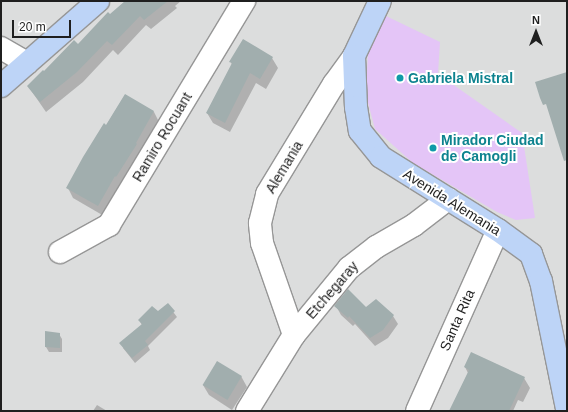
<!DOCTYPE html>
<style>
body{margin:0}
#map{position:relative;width:568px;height:412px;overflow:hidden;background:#e6edef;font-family:Arial,sans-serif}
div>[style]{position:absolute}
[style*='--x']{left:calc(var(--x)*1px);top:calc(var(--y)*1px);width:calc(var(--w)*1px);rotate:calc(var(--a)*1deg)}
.residential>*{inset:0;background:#dcdddd;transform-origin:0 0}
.park>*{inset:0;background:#e4c5f7}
.shadow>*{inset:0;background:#0003}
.building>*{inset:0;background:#a1aeae;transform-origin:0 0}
.roads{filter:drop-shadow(1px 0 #969696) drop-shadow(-1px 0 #969696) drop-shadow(0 1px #969696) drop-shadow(0 -1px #969696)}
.street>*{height:22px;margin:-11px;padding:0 11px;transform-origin:11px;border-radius:11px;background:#fff}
.secondary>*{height:22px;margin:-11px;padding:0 11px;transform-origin:11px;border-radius:11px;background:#bdd4f7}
.dots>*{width:11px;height:11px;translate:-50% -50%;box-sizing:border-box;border:2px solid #fff;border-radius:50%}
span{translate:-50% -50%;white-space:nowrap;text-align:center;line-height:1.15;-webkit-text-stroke:4px #fff;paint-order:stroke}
.culture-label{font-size:14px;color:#0d838f;font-weight:700}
.left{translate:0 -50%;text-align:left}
.street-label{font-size:14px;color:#1f1f1f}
.frame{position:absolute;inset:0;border:2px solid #1f1f1f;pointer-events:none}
.north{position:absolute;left:516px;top:12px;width:40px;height:40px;-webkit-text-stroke:3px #fff;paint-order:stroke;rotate:0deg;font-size:11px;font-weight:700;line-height:16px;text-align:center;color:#1f1f1f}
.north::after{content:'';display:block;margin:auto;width:14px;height:18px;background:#1f1f1f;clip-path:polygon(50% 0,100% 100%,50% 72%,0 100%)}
.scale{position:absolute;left:12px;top:20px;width:59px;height:18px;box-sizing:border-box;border:2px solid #1f1f1f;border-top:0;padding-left:5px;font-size:12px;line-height:14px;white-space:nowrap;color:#1f1f1f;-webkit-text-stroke:3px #fff;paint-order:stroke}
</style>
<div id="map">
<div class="residential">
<div style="left:1px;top:1px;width:566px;height:410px"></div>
</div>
<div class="park">
<div style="clip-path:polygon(386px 16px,440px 42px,438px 74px,522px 133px,535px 218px,516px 220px,497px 212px,413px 163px,375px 129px,366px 95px,368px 51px)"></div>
</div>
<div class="shadow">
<div style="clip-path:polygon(126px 1px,181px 1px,175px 6px,177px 8px,151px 29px,146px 25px,118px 55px,113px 50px,83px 82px,46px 112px,28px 86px,78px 45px)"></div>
<div style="clip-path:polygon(272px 58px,278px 68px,266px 89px,256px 83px,230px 132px,213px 123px,207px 113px,232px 65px,231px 62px)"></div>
<div style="clip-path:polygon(125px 95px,154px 112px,159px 122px,104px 216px,73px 198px,68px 188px)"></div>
<div style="clip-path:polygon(376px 301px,393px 316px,398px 324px,388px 338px,375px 346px,355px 324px,353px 326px,341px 315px,336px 306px,366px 308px)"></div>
<div style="clip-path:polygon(168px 305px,177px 317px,148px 346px,150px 350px,135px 363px,123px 348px,142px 325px,139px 320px,157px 313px)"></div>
<div style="clip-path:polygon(59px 334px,62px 339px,62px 352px,49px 352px,46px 347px)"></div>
<div style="clip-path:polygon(465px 367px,524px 378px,530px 388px,523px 402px,518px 400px,513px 411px,450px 411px,468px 373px)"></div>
<div style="clip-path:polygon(241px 376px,247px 387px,232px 410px,209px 395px,203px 385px)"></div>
<div style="clip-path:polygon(97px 405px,107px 411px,93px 411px)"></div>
</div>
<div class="building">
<div style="clip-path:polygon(125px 1px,168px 1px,144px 20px,140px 16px,112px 45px,107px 41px,77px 72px,40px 102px,27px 86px,43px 70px,44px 71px,74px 40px,78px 44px,108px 12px,110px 14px)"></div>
<div style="clip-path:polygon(243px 39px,273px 57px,260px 79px,250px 73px,225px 123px,206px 113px,232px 63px,229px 62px)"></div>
<div style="clip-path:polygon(567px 72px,567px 160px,564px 161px,546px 104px,543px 105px,540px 98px,535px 82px)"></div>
<div style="clip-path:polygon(125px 94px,154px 111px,136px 143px,137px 144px,116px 177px,115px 176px,98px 206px,66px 188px,83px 157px,104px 123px,106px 125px)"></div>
<div style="clip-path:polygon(348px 289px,366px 307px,376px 299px,394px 315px,383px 330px,370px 338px,349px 316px,348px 318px,334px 306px)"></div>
<div style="clip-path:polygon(168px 303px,175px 311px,145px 341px,148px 345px,132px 358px,119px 343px,142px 324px,138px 320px,152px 306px,158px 311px)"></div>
<div style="clip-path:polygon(45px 331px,60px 333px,60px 348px,45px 347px)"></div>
<div style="clip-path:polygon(471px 352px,525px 377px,509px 411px,449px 411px,469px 370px,464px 367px)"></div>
<div style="left:217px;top:361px;width:29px;height:28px;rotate:31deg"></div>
</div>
<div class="roads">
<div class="street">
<div style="--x:1;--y:48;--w:30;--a:30"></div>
<div style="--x:60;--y:252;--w:56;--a:-28.9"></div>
<div style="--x:109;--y:225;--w:262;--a:-58.9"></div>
<div style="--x:294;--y:335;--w:97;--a:-109.2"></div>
<div style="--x:262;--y:243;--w:20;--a:-96"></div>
<div style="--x:260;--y:223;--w:30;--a:-76"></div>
<div style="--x:267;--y:194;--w:129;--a:-58.7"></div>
<div style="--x:334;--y:84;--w:34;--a:-54"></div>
<div style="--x:247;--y:411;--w:89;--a:-58.3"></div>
<div style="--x:294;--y:335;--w:87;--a:-50.6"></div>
<div style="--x:349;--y:268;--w:34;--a:-38"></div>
<div style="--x:376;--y:247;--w:44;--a:-30.1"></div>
<div style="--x:414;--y:225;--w:43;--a:-37.4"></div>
<div style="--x:417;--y:411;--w:198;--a:-65.9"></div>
</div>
<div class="secondary">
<div style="--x:380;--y:1;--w:61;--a:115.3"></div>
<div style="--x:354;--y:56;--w:51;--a:87.8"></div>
<div style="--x:356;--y:107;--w:24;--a:81"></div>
<div style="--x:360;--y:131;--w:33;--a:51"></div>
<div style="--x:381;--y:157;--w:138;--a:32"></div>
<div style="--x:498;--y:230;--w:41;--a:36"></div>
<div style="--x:531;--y:254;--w:29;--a:70"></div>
<div style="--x:541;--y:281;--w:131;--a:78.5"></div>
<div style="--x:1;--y:86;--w:129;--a:-41.2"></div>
</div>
</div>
<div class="dots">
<div style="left:400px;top:78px;background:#0f9aa8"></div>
<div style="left:433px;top:148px;background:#0f9aa8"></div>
</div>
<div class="culture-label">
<span class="left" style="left:408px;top:78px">Gabriela Mistral</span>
<span class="left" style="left:441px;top:148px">Mirador Ciudad<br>de Camogli</span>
</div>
<div class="street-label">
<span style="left:162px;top:137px;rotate:-59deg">Ramiro Rocuant</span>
<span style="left:284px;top:167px;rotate:-59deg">Alemania</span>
<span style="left:452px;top:202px;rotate:32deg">Avenida Alemania</span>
<span style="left:332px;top:290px;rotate:-49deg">Etchegaray</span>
<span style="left:457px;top:320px;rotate:-66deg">Santa Rita</span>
</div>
<div class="frame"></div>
<div class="north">N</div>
<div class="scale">20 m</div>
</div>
